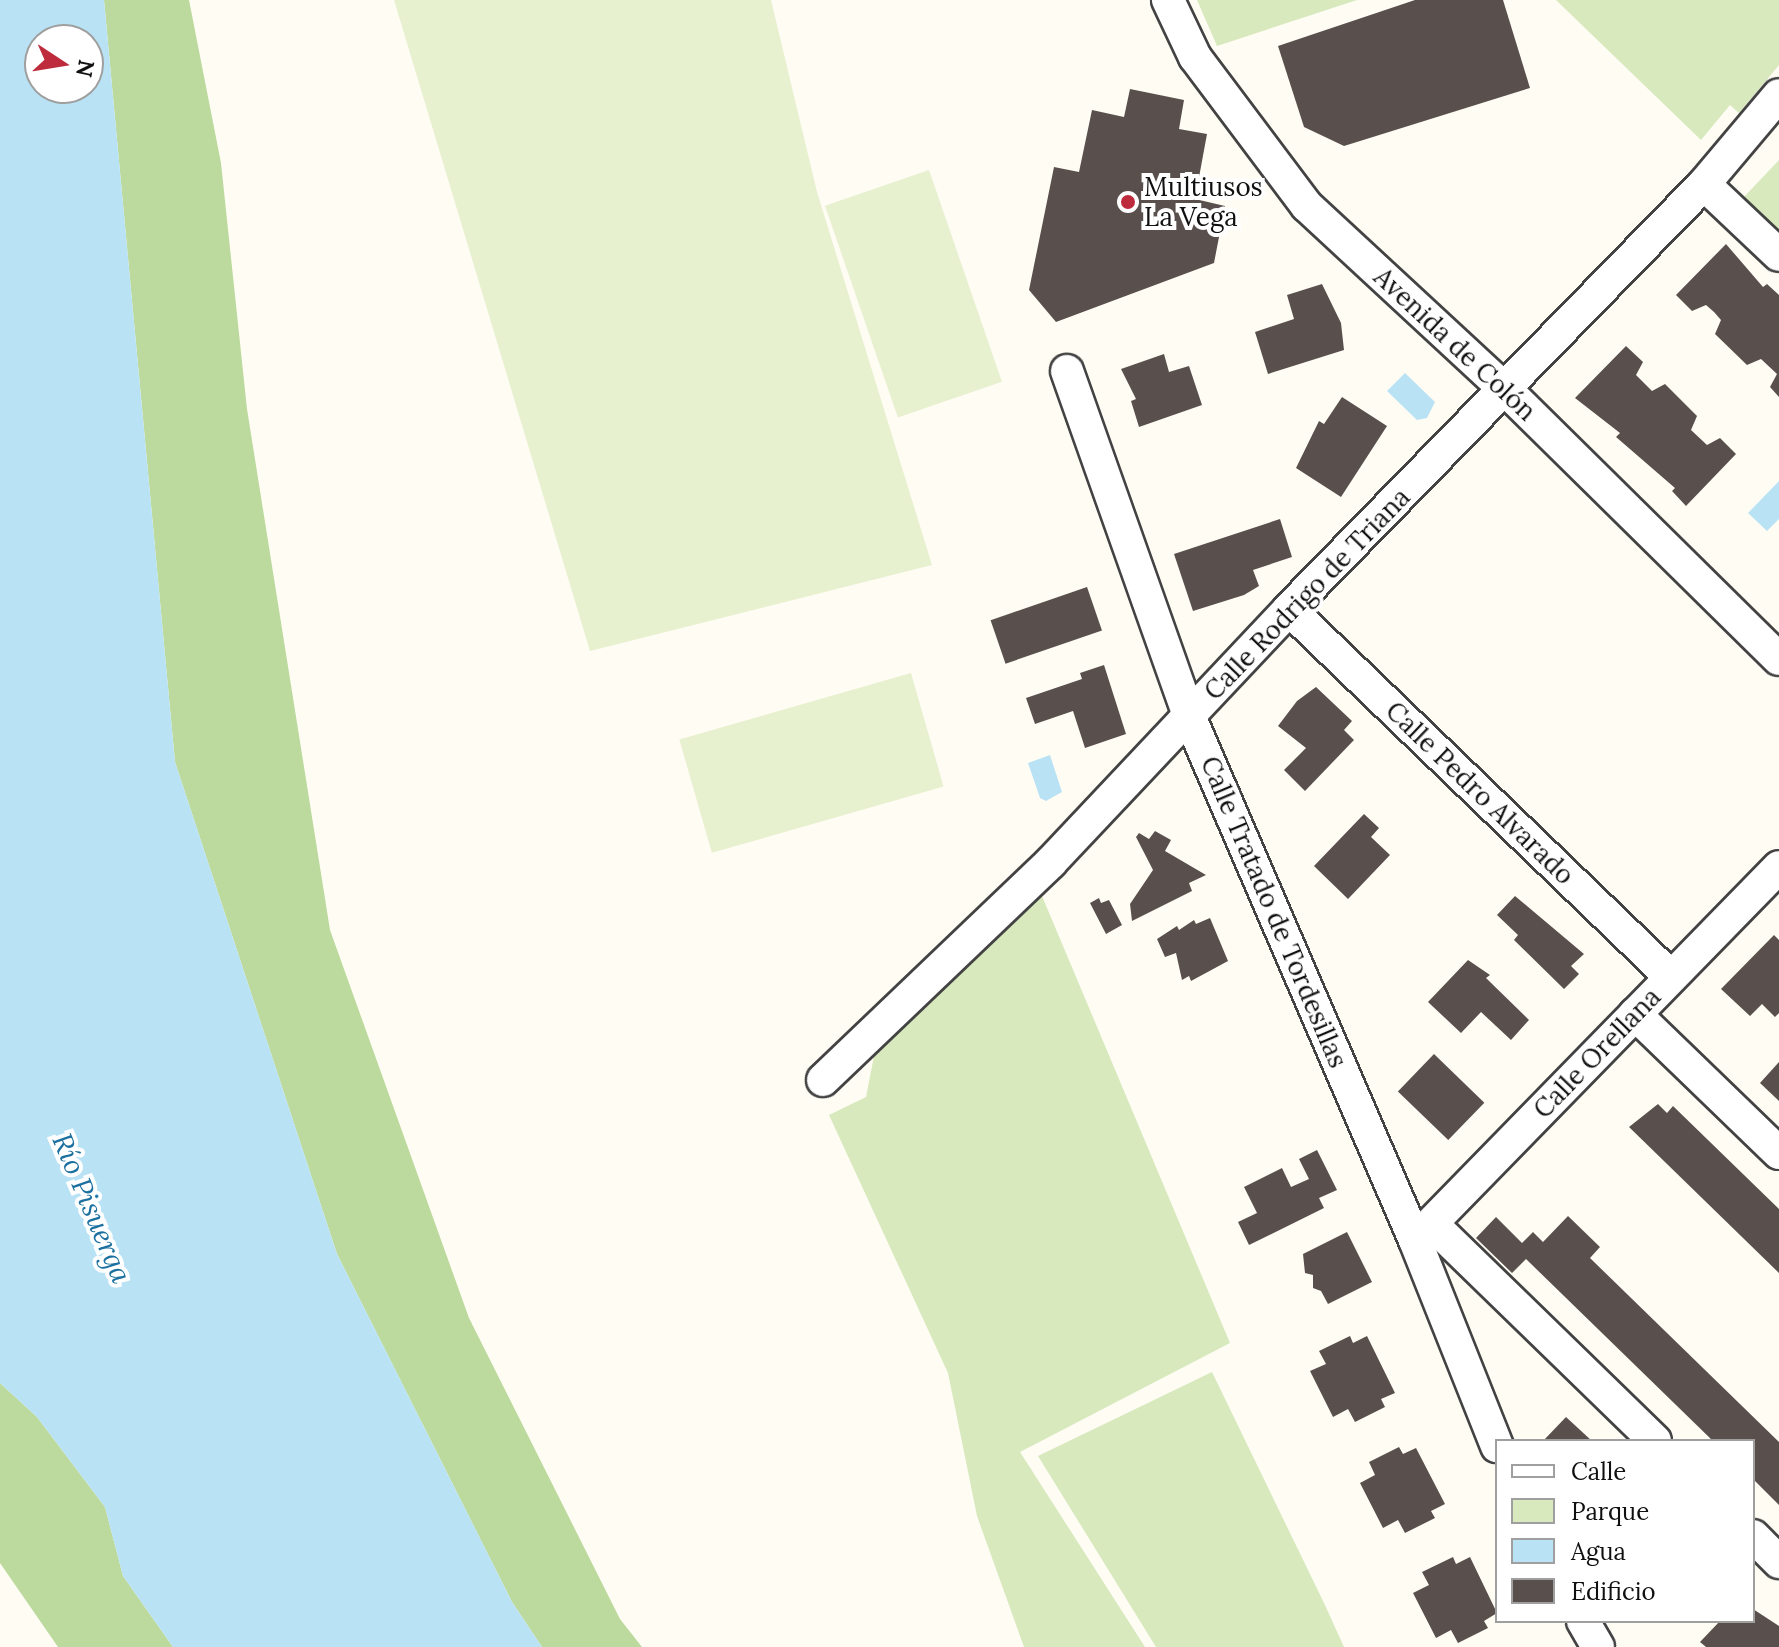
<!DOCTYPE html>
<meta charset="utf-8">
<style>
body{margin:0}
#map{position:relative;width:1779px;height:1647px;overflow:hidden;background:#fffcf4;font-family:Lora,serif}
div>[style]{position:absolute}
[style*='--x']{left:calc(var(--x)*1px);top:calc(var(--y)*1px);width:calc(var(--w)*1px);rotate:calc(var(--a)*1deg)}
.green>*{inset:0;background:#d7e9bd}
.forest>*{inset:0;background:#bcda9d}
.pitch>*{inset:0;background:#e7f0cf;transform-origin:0 0}
.water>*{inset:0;background:#b9e3f5}
.building>*{inset:0;background:#59504d;transform-origin:0 0}
.roads{filter:drop-shadow(2px 0 #434343) drop-shadow(-2px 0 #434343) drop-shadow(0 2px #434343) drop-shadow(0 -2px #434343)}
.street>*{height:32px;margin:-16px;padding:0 16px;transform-origin:16px;border-radius:16px;background:#fff}
.dots>*{width:22px;height:22px;translate:-50% -50%;box-sizing:border-box;border:4px solid #fff;border-radius:50%}
span{translate:-50% -50%;white-space:nowrap;text-align:center;line-height:1.15;-webkit-text-stroke:8px #fff;paint-order:stroke}
.poi-label{font-size:26px;color:#101010}
.left{translate:0 -50%;text-align:left}
.street-label{font-size:26px;color:#101010}
.water-label{font-size:28px;color:#1b70a0;font-style:italic}
.legend{position:absolute;left:1495px;top:1439px;width:260px;height:184px;box-sizing:border-box;background:#fff;border:2px solid #9f9f9f;margin:0;padding:10px 14px;list-style:none;font-size:24px;color:#101010}
.legend li{display:flex;align-items:center;gap:16px;height:40px}
.legend b{width:40px;border:2px solid #9f9f9f}
.north{position:absolute;left:24px;top:24px;width:80px;height:80px;box-sizing:border-box;background:#fff;border:2px solid #9f9f9f;border-radius:50%;rotate:102deg;font-size:22px;font-weight:700;line-height:32px;text-align:center;color:#101010}
.north::after{content:'';display:block;margin:auto;width:28px;height:36px;background:#be2b3c;clip-path:polygon(50% 0,100% 100%,50% 72%,0 100%)}
</style>
<div id="map">
<div class="green">
<div style="clip-path:polygon(1197px 0,1357px 0,1217px 46px)"></div>
<div style="clip-path:polygon(1556px 0,1779px 0,1779px 65px,1739px 113px,1730px 105px,1701px 140px)"></div>
<div style="clip-path:polygon(1779px 160px,1779px 233px,1743px 198px)"></div>
<div style="clip-path:polygon(1042px 896px,1230px 1343px,1020px 1452px,1145px 1647px,1024px 1647px,977px 1516px,948px 1373px,829px 1115px,866px 1097px,874px 1056px,1004px 923px)"></div>
<div style="clip-path:polygon(1212px 1372px,1324px 1603px,1344px 1647px,1156px 1647px,1038px 1456px)"></div>
</div>
<div class="forest">
<div style="clip-path:polygon(104px 0,189px 0,221px 163px,247px 409px,330px 930px,469px 1318px,620px 1619px,642px 1647px,542px 1647px,512px 1602px,337px 1254px,175px 762px)"></div>
<div style="clip-path:polygon(0 1383px,37px 1417px,105px 1507px,123px 1576px,173px 1647px,58px 1647px,0 1563px)"></div>
</div>
<div class="pitch">
<div style="clip-path:polygon(394px 0,771px 0,817px 192px,932px 565px,590px 651px)"></div>
<div style="left:929px;top:170px;width:224px;height:110px;rotate:71deg"></div>
<div style="left:911px;top:673px;width:118px;height:241px;rotate:74deg"></div>
</div>
<div class="water">
<div style="clip-path:polygon(evenodd,0 0,104px 0,175px 762px,337px 1254px,512px 1602px,542px 1647px,173px 1647px,123px 1576px,105px 1507px,37px 1417px,0 1383px,0 0,40px 40px,88px 40px,88px 88px,40px 88px,40px 40px)"></div>
<div style="clip-path:polygon(1405px 373px,1435px 402px,1427px 418px,1417px 420px,1387px 391px)"></div>
<div style="clip-path:polygon(1779px 481px,1779px 519px,1767px 531px,1748px 513px)"></div>
<div style="clip-path:polygon(1050px 755px,1062px 792px,1046px 801px,1040px 798px,1028px 763px)"></div>
</div>
<div class="building">
<div style="clip-path:polygon(1415px 0,1503px 0,1530px 88px,1344px 146px,1304px 127px,1278px 46px)"></div>
<div style="clip-path:polygon(1130px 89px,1184px 100px,1179px 129px,1207px 134px,1195px 199px,1225px 206px,1214px 263px,1056px 322px,1029px 290px,1054px 167px,1079px 172px,1092px 110px,1124px 117px)"></div>
<div style="clip-path:polygon(1726px 244px,1763px 287px,1767px 284px,1779px 295px,1779px 397px,1770px 387px,1777px 374px,1761px 359px,1747px 365px,1715px 334px,1721px 320px,1714px 312px,1706px 305px,1692px 311px,1676px 295px)"></div>
<div style="clip-path:polygon(1322px 284px,1341px 323px,1344px 350px,1268px 374px,1255px 332px,1294px 319px,1287px 295px)"></div>
<div style="clip-path:polygon(1626px 346px,1643px 362px,1636px 375px,1652px 391px,1665px 384px,1697px 416px,1691px 430px,1707px 445px,1720px 438px,1736px 454px,1686px 506px,1672px 491px,1675px 488px,1616px 437px,1620px 433px,1575px 398px)"></div>
<div style="clip-path:polygon(1164px 354px,1169px 372px,1189px 366px,1202px 405px,1139px 427px,1131px 401px,1136px 399px,1121px 369px)"></div>
<div style="clip-path:polygon(1342px 397px,1387px 426px,1341px 497px,1296px 468px,1319px 421px,1324px 424px)"></div>
<div style="clip-path:polygon(1280px 519px,1292px 557px,1253px 570px,1259px 586px,1244px 595px,1193px 611px,1174px 554px)"></div>
<div style="left:1087px;top:587px;width:46px;height:102px;rotate:71deg"></div>
<div style="clip-path:polygon(1104px 665px,1126px 734px,1085px 748px,1073px 711px,1035px 724px,1026px 698px,1082px 679px,1080px 673px)"></div>
<div style="clip-path:polygon(1316px 687px,1352px 721px,1344px 730px,1354px 740px,1305px 791px,1284px 770px,1306px 748px,1278px 726px,1297px 701px)"></div>
<div style="clip-path:polygon(1364px 814px,1379px 828px,1371px 837px,1390px 855px,1348px 899px,1314px 866px)"></div>
<div style="clip-path:polygon(1155px 831px,1171px 840px,1165px 851px,1206px 875px,1189px 883px,1192px 891px,1132px 921px,1130px 904px,1153px 870px,1136px 837px,1139px 833px,1149px 839px)"></div>
<div style="clip-path:polygon(1515px 896px,1584px 954px,1571px 966px,1579px 974px,1564px 989px,1514px 940px,1518px 935px,1497px 915px)"></div>
<div style="clip-path:polygon(1099px 898px,1101px 903px,1109px 900px,1122px 925px,1106px 934px,1090px 903px)"></div>
<div style="clip-path:polygon(1210px 918px,1228px 961px,1191px 981px,1189px 976px,1182px 980px,1176px 953px,1165px 957px,1157px 939px,1177px 926px,1179px 930px,1194px 920px,1196px 924px)"></div>
<div style="clip-path:polygon(1774px 935px,1779px 940px,1779px 1013px,1775px 1017px,1762px 1004px,1750px 1016px,1721px 989px)"></div>
<div style="clip-path:polygon(1468px 960px,1490px 975px,1486px 978px,1529px 1020px,1511px 1040px,1481px 1012px,1461px 1033px,1428px 1002px)"></div>
<div style="left:1434px;top:1054px;width:70px;height:52px;rotate:44deg"></div>
<div style="clip-path:polygon(1779px 1062px,1779px 1101px,1760px 1083px)"></div>
<div style="clip-path:polygon(1658px 1104px,1667px 1113px,1673px 1106px,1779px 1209px,1779px 1273px,1629px 1127px)"></div>
<div style="clip-path:polygon(1317px 1150px,1337px 1190px,1319px 1198px,1324px 1208px,1249px 1245px,1238px 1222px,1257px 1213px,1244px 1187px,1282px 1168px,1291px 1187px,1309px 1179px,1299px 1159px)"></div>
<div style="clip-path:polygon(1568px 1216px,1600px 1247px,1590px 1258px,1779px 1442px,1779px 1505px,1753px 1479px,1753px 1441px,1713px 1441px,1526px 1259px,1512px 1273px,1476px 1238px,1496px 1217px,1522px 1243px,1533px 1232px,1543px 1242px)"></div>
<div style="clip-path:polygon(1347px 1232px,1372px 1282px,1328px 1304px,1321px 1291px,1313px 1288px,1313px 1275px,1305px 1273px,1303px 1254px)"></div>
<div style="clip-path:polygon(1350px 1336px,1353px 1343px,1367px 1336px,1395px 1393px,1381px 1399px,1385px 1407px,1355px 1422px,1348px 1409px,1333px 1417px,1310px 1371px,1326px 1364px,1319px 1351px)"></div>
<div style="clip-path:polygon(1566px 1417px,1592px 1441px,1543px 1441px)"></div>
<div style="clip-path:polygon(1399px 1447px,1403px 1454px,1416px 1448px,1445px 1504px,1431px 1511px,1435px 1518px,1405px 1533px,1398px 1520px,1383px 1528px,1360px 1483px,1375px 1475px,1369px 1462px)"></div>
<div style="clip-path:polygon(1453px 1557px,1456px 1564px,1470px 1557px,1497px 1613px,1484px 1621px,1488px 1628px,1458px 1643px,1451px 1630px,1436px 1638px,1413px 1593px,1429px 1585px,1422px 1572px)"></div>
<div style="clip-path:polygon(1753px 1609px,1779px 1626px,1779px 1647px,1706px 1647px,1700px 1642px,1720px 1621px,1753px 1621px)"></div>
</div>
<div class="roads">
<div class="street">
<div style="--x:1168;--y:0;--w:63;--a:64.7"></div>
<div style="--x:1195;--y:57;--w:186;--a:53.1"></div>
<div style="--x:1307;--y:206;--w:271;--a:42.8"></div>
<div style="--x:1506;--y:390;--w:383;--a:44.6"></div>
<div style="--x:1704;--y:184;--w:103;--a:43.4"></div>
<div style="--x:1067;--y:371;--w:366;--a:70.5"></div>
<div style="--x:1189;--y:716;--w:571;--a:66.67"></div>
<div style="--x:1415;--y:1240;--w:222;--a:68.3"></div>
<div style="--x:1289;--y:609;--w:530;--a:43.93"></div>
<div style="--x:1635;--y:1014;--w:200;--a:44"></div>
<div style="--x:823;--y:1080;--w:315;--a:-43.7"></div>
<div style="--x:1051;--y:862;--w:347;--a:-46.7"></div>
<div style="--x:1289;--y:609;--w:594;--a:-45.68"></div>
<div style="--x:1704;--y:184;--w:116;--a:-49.9"></div>
<div style="--x:1432;--y:1224;--w:311;--a:44.2"></div>
<div style="--x:1415;--y:1240;--w:521;--a:-45.7"></div>
<div style="--x:1753;--y:1536;--w:37;--a:45"></div>
<div style="--x:1583;--y:1621;--w:30;--a:60"></div>
</div>
</div>
<div class="dots">
<div style="left:1128px;top:202px;background:#be2b3c"></div>
</div>
<div class="poi-label">
<span class="left" style="left:1144px;top:202px">Multiusos<br>La Vega</span>
</div>
<div class="street-label">
<span style="left:1455px;top:344px;rotate:43deg">Avenida de Colón</span>
<span style="left:1307px;top:594px;rotate:-46deg">Calle Rodrigo de Triana</span>
<span style="left:1480px;top:793px;rotate:44deg">Calle Pedro Alvarado</span>
<span style="left:1274px;top:912px;rotate:67deg">Calle Tratado de Tordesillas</span>
<span style="left:1597px;top:1053px;rotate:-46deg">Calle Orellana</span>
</div>
<div class="water-label">
<span style="left:92px;top:1208px;rotate:67deg">Río Pisuerga</span>
</div>
<ul class="legend">
<li><b style="height:10px;background:#fff"></b>Calle</li>
<li><b style="height:22px;background:#d7e9bd"></b>Parque</li>
<li><b style="height:22px;background:#b9e3f5"></b>Agua</li>
<li><b style="height:22px;background:#59504d"></b>Edificio</li>
</ul>
<div class="north">N</div>
</div>
